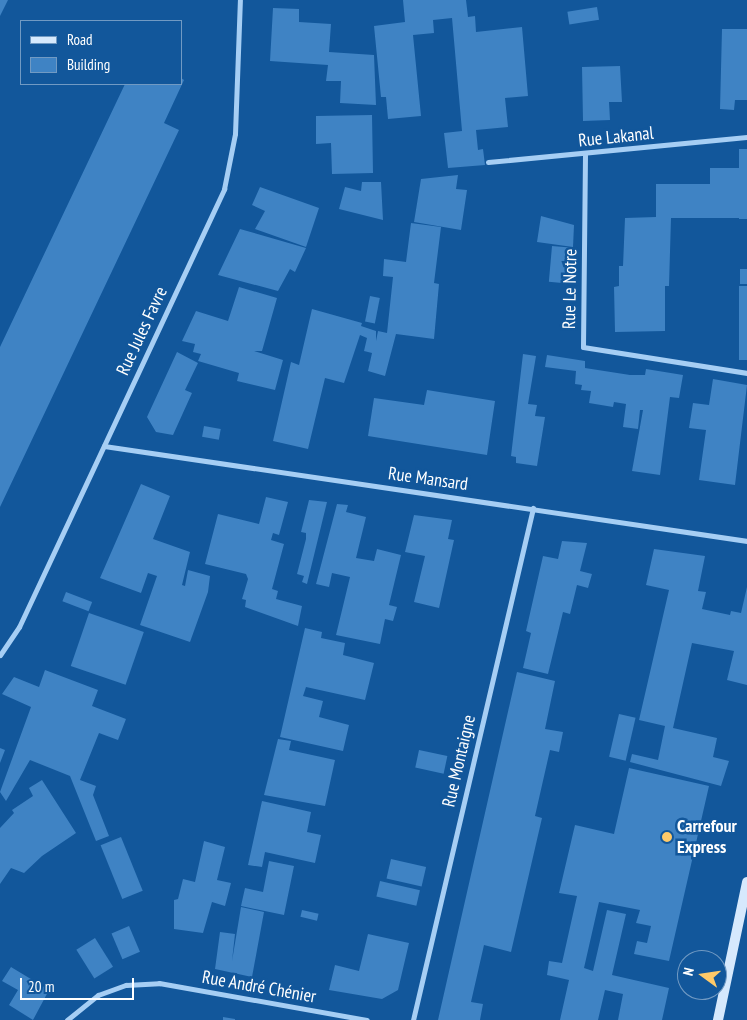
<!DOCTYPE html>
<meta charset="utf-8">
<style>
body{margin:0}
#map{position:relative;width:747px;height:1020px;overflow:hidden;background:#12579b;font-family:"PT Sans Narrow",sans-serif}
div>[style]{position:absolute}
[style*='--x']{left:calc(var(--x)*1px);top:calc(var(--y)*1px);width:calc(var(--w)*1px);rotate:calc(var(--a)*1deg)}
.building>*{inset:0;background:#3f83c4;transform-origin:0 0}
.street>*{height:5px;margin:-2.5px;padding:0 2.5px;transform-origin:2.5px;border-radius:2.5px;background:#a6cef4}
.secondary>*{height:10px;margin:-5px;padding:0 5px;transform-origin:5px;border-radius:5px;background:#d6e9fd}
.dots>*{width:14px;height:14px;translate:-50% -50%;box-sizing:border-box;border:2px solid #12579b;border-radius:50%}
span{translate:-50% -50%;white-space:nowrap;text-align:center;line-height:1.15;-webkit-text-stroke:5px #12579b;paint-order:stroke}
.street-label{font-size:18px;color:#fff}
.poi-label{font-size:18px;color:#fff;font-weight:700}
.left{translate:0 -50%;text-align:left}
.legend{position:absolute;left:20px;top:20px;width:162px;height:65px;box-sizing:border-box;background:#12579b;border:1px solid #719ac3;margin:0;padding:6px 9px;list-style:none;font-size:15px;color:#fff}
.legend li{display:flex;align-items:center;gap:10px;height:25px}
.legend b{width:25px;border:1px solid #719ac3}
.north{position:absolute;left:677px;top:950px;width:50px;height:50px;box-sizing:border-box;background:#12579b;border:1px solid #719ac3;border-radius:50%;rotate:284deg;font-size:14px;font-weight:700;line-height:20px;text-align:center;color:#fff}
.north::after{content:'';display:block;margin:auto;width:18px;height:22px;background:#ffca69;clip-path:polygon(50% 0,100% 100%,50% 72%,0 100%)}
.scale{position:absolute;left:20px;top:978px;width:114px;height:22px;box-sizing:border-box;border:2px solid #fff;border-top:0;padding-left:6px;font-size:15px;line-height:18px;white-space:nowrap;color:#fff;-webkit-text-stroke:4px #12579b;paint-order:stroke}
</style>
<div id="map">
<div class="building">
<div style="clip-path:polygon(0 0,8px 0,0 16px)"></div>
<div style="clip-path:polygon(403px 0,466px 0,468px 17px,475px 16px,476px 32px,522px 27px,528px 96px,505px 98px,508px 127px,476px 130px,478px 150px,483px 149px,485px 165px,448px 168px,444px 133px,462px 131px,452px 18px,433px 20px,434px 33px,413px 35px,421px 116px,388px 119px,386px 97px,381px 97px,374px 26px,405px 22px)"></div>
<div style="left:597px;top:7px;width:13px;height:30px;rotate:81deg"></div>
<div style="clip-path:polygon(273px 8px,299px 9px,299px 22px,331px 24px,329px 52px,374px 55px,376px 105px,340px 103px,341px 81px,326px 81px,328px 65px,270px 61px)"></div>
<div style="clip-path:polygon(722px 29px,747px 29px,747px 100px,735px 100px,734px 110px,720px 109px)"></div>
<div style="clip-path:polygon(620px 66px,622px 102px,609px 102px,610px 120px,583px 121px,582px 67px)"></div>
<div style="clip-path:polygon(181px 78px,184px 80px,164px 123px,179px 130px,0 507px,0 347px,125px 84px,181px 84px)"></div>
<div style="clip-path:polygon(372px 115px,373px 173px,332px 174px,331px 143px,316px 144px,316px 116px)"></div>
<div style="left:739px;top:149px;width:8px;height:70px"></div>
<div style="clip-path:polygon(710px 168px,739px 168px,739px 218px,671px 218px,669px 286px,665px 286px,665px 331px,615px 332px,614px 287px,619px 286px,619px 266px,623px 266px,625px 218px,656px 217px,656px 184px,710px 184px)"></div>
<div style="clip-path:polygon(458px 175px,456px 189px,467px 190px,461px 230px,414px 222px,421px 179px)"></div>
<div style="clip-path:polygon(362px 182px,381px 182px,383px 220px,339px 209px,345px 187px,361px 191px)"></div>
<div style="clip-path:polygon(260px 187px,319px 208px,306px 247px,255px 229px,265px 211px,252px 205px)"></div>
<div style="clip-path:polygon(541px 216px,574px 225px,573px 247px,537px 242px)"></div>
<div style="clip-path:polygon(411px 223px,441px 227px,434px 283px,439px 284px,434px 339px,396px 334px,385px 376px,368px 371px,372px 353px,364px 351px,367px 338px,360px 335px,344px 383px,325px 378px,308px 449px,273px 441px,291px 362px,299px 365px,312px 309px,362px 323px,361px 326px,376px 331px,376px 341px,378px 331px,387px 333px,393px 277px,383px 276px,384px 259px,406px 262px)"></div>
<div style="clip-path:polygon(240px 229px,306px 248px,295px 272px,290px 269px,278px 291px,218px 275px)"></div>
<div style="left:552px;top:246px;width:21px;height:36px;rotate:5deg"></div>
<div style="left:740px;top:269px;width:7px;height:15px"></div>
<div style="left:739px;top:286px;width:8px;height:74px"></div>
<div style="clip-path:polygon(239px 287px,277px 298px,262px 351px,254px 351px,283px 360px,275px 390px,237px 381px,239px 373px,198px 361px,201px 354px,193px 352px,195px 344px,182px 341px,196px 311px,228px 321px)"></div>
<div style="left:370px;top:296px;width:10px;height:26px;rotate:11deg"></div>
<div style="clip-path:polygon(177px 352px,198px 363px,185px 390px,192px 393px,173px 435px,156px 432px,147px 417px)"></div>
<div style="clip-path:polygon(523px 354px,536px 356px,528px 404px,537px 405px,535px 416px,545px 417px,537px 466px,516px 463px,516px 457px,511px 456px)"></div>
<div style="clip-path:polygon(547px 355px,585px 361px,585px 368px,630px 375px,645px 375px,646px 369px,683px 375px,679px 398px,670px 397px,660px 475px,632px 471px,643px 410px,640px 410px,638px 429px,623px 427px,626px 404px,614px 402px,613px 407px,589px 403px,591px 391px,581px 390px,582px 385px,575px 384px,576px 371px,545px 367px)"></div>
<div style="clip-path:polygon(713px 379px,747px 385px,735px 485px,699px 480px,706px 430px,689px 428px,693px 403px,709px 405px)"></div>
<div style="clip-path:polygon(427px 390px,495px 401px,487px 455px,368px 436px,374px 398px,424px 405px)"></div>
<div style="left:204px;top:426px;width:17px;height:11px;rotate:10deg"></div>
<div style="clip-path:polygon(141px 484px,170px 496px,153px 539px,190px 552px,182px 585px,185px 586px,188px 570px,210px 576px,208px 592px,190px 642px,140px 625px,157px 576px,148px 573px,141px 593px,100px 578px)"></div>
<div style="clip-path:polygon(266px 497px,288px 502px,279px 535px,273px 533px,271px 540px,284px 544px,272px 589px,278px 591px,276px 599px,302px 606px,298px 626px,245px 607px,246px 600px,242px 599px,248px 579px,246px 574px,205px 564px,218px 514px,259px 524px)"></div>
<div style="clip-path:polygon(309px 500px,327px 502px,307px 584px,302px 582px,304px 576px,297px 574px,306px 539px,306px 533px,301px 532px)"></div>
<div style="clip-path:polygon(337px 504px,348px 505px,346px 512px,366px 517px,356px 558px,374px 561px,377px 549px,401px 555px,389px 605px,397px 607px,393px 621px,385px 619px,380px 644px,336px 635px,350px 577px,332px 573px,329px 587px,316px 584px)"></div>
<div style="clip-path:polygon(414px 515px,452px 520px,448px 539px,454px 540px,439px 608px,414px 602px,425px 556px,405px 552px)"></div>
<div style="clip-path:polygon(562px 541px,587px 543px,580px 571px,592px 574px,588px 588px,577px 585px,570px 614px,563px 612px,548px 674px,523px 668px,531px 633px,526px 631px,543px 556px,558px 559px)"></div>
<div style="clip-path:polygon(654px 549px,705px 556px,698px 591px,706px 592px,702px 609px,730px 615px,731px 611px,741px 613px,747px 587px,747px 685px,727px 680px,734px 651px,692px 643px,673px 728px,717px 738px,713px 757px,729px 761px,721px 786px,630px 762px,632px 754px,658px 760px,665px 726px,639px 720px,669px 590px,646px 585px)"></div>
<div style="left:66px;top:592px;width:28px;height:10px;rotate:21deg"></div>
<div style="left:89px;top:613px;width:58px;height:56px;rotate:19deg"></div>
<div style="clip-path:polygon(305px 628px,322px 632px,321px 638px,345px 643px,343px 655px,374px 663px,365px 700px,306px 687px,303px 696px,323px 701px,319px 717px,349px 725px,343px 751px,280px 737px)"></div>
<div style="clip-path:polygon(45px 670px,98px 690px,92px 706px,126px 719px,118px 740px,99px 733px,80px 780px,96px 786px,93px 795px,109px 836px,96px 841px,70px 776px,30px 760px,6px 801px,0 792px,31px 707px,2px 694px,14px 677px,39px 687px)"></div>
<div style="clip-path:polygon(517px 672px,555px 681px,545px 729px,563px 732px,559px 752px,550px 750px,535px 816px,542px 818px,511px 952px,484px 945px,471px 1002px,483px 1004px,480px 1020px,438px 1020px)"></div>
<div style="left:619px;top:714px;width:17px;height:44px;rotate:13deg"></div>
<div style="clip-path:polygon(278px 739px,291px 741px,289px 750px,335px 760px,325px 806px,264px 795px)"></div>
<div style="clip-path:polygon(0 748px,5px 750px,0 763px)"></div>
<div style="left:419px;top:750px;width:29px;height:18px;rotate:12deg"></div>
<div style="clip-path:polygon(629px 768px,709px 786px,669px 961px,634px 954px,637px 941px,647px 943px,651px 926px,636px 923px,640px 910px,599px 902px,584px 968px,593px 971px,607px 910px,626px 914px,612px 975px,669px 988px,662px 1020px,618px 1020px,623px 994px,605px 990px,598px 1020px,560px 1020px,569px 980px,547px 975px,549px 961px,562px 963px,577px 896px,559px 893px,575px 825px,614px 834px)"></div>
<div style="clip-path:polygon(42px 780px,76px 833px,42px 856px,24px 873px,11px 868px,0 884px,0 828px,14px 813px,12px 810px,33px 796px,29px 788px)"></div>
<div style="clip-path:polygon(262px 801px,311px 812px,307px 832px,321px 835px,315px 863px,265px 852px,262px 867px,248px 865px)"></div>
<div style="left:121px;top:837px;width:58px;height:22px;rotate:68deg"></div>
<div style="clip-path:polygon(204px 841px,225px 847px,217px 880px,231px 883px,225px 906px,212px 902px,203px 933px,174px 929px,174px 900px,178px 899px,183px 879px,195px 882px)"></div>
<div style="left:391px;top:859px;width:36px;height:20px;rotate:13deg"></div>
<div style="clip-path:polygon(269px 861px,294px 866px,284px 915px,241px 906px,245px 888px,263px 892px)"></div>
<div style="left:380px;top:881px;width:41px;height:16px;rotate:13deg"></div>
<div style="clip-path:polygon(241px 907px,264px 912px,252px 977px,215px 969px,220px 932px,235px 934px,232px 961px)"></div>
<div style="left:302px;top:910px;width:17px;height:7px;rotate:13deg"></div>
<div style="left:129px;top:926px;width:28px;height:19px;rotate:67deg"></div>
<div style="clip-path:polygon(368px 934px,409px 943px,398px 990px,382px 999px,329px 990px,335px 965px,359px 971px)"></div>
<div style="left:95px;top:938px;width:34px;height:22px;rotate:58deg"></div>
<div style="clip-path:polygon(11px 967px,49px 990px,33px 1020px,9px 1005px,18px 990px,2px 981px)"></div>
<div style="clip-path:polygon(223px 1017px,235px 1019px,235px 1020px,223px 1020px)"></div>
</div>
<div class="street">
<div style="--x:585;--y:155;--w:192;--a:90.6"></div>
<div style="--x:583;--y:347;--w:166;--a:9"></div>
<div style="--x:488;--y:162;--w:260;--a:-5.5"></div>
<div style="--x:104;--y:446;--w:650;--a:8.4"></div>
<div style="--x:0;--y:655;--w:34;--a:-56"></div>
<div style="--x:19;--y:627;--w:484;--a:-64.9"></div>
<div style="--x:224;--y:189;--w:56;--a:-78.7"></div>
<div style="--x:235;--y:134;--w:134;--a:-87.9"></div>
<div style="--x:67;--y:1020;--w:40;--a:-39"></div>
<div style="--x:98;--y:995;--w:30;--a:-20"></div>
<div style="--x:126;--y:985;--w:33;--a:-3"></div>
<div style="--x:159;--y:983;--w:211;--a:10.1"></div>
<div style="--x:413;--y:1020;--w:526;--a:-76.81"></div>
</div>
<div class="secondary">
<div style="--x:718;--y:1020;--w:141;--a:-78.1"></div>
</div>
<div class="dots">
<div style="left:667px;top:837px;background:#ffca69"></div>
</div>
<div class="street-label">
<span style="left:616px;top:137px;rotate:-6deg">Rue Lakanal</span>
<span style="left:570px;top:289px;rotate:-89deg">Rue Le Notre</span>
<span style="left:142px;top:331px;rotate:-65deg">Rue Jules Favre</span>
<span style="left:428px;top:479px;rotate:8deg">Rue Mansard</span>
<span style="left:459px;top:761px;rotate:-77deg">Rue Montaigne</span>
<span style="left:259px;top:987px;rotate:10deg">Rue André Chénier</span>
</div>
<div class="poi-label">
<span class="left" style="left:677px;top:837px">Carrefour<br>Express</span>
</div>
<ul class="legend">
<li><b style="height:6px;background:#d6e9fd"></b>Road</li>
<li><b style="height:14px;background:#3f83c4"></b>Building</li>
</ul>
<div class="north">N</div>
<div class="scale">20 m</div>
</div>
